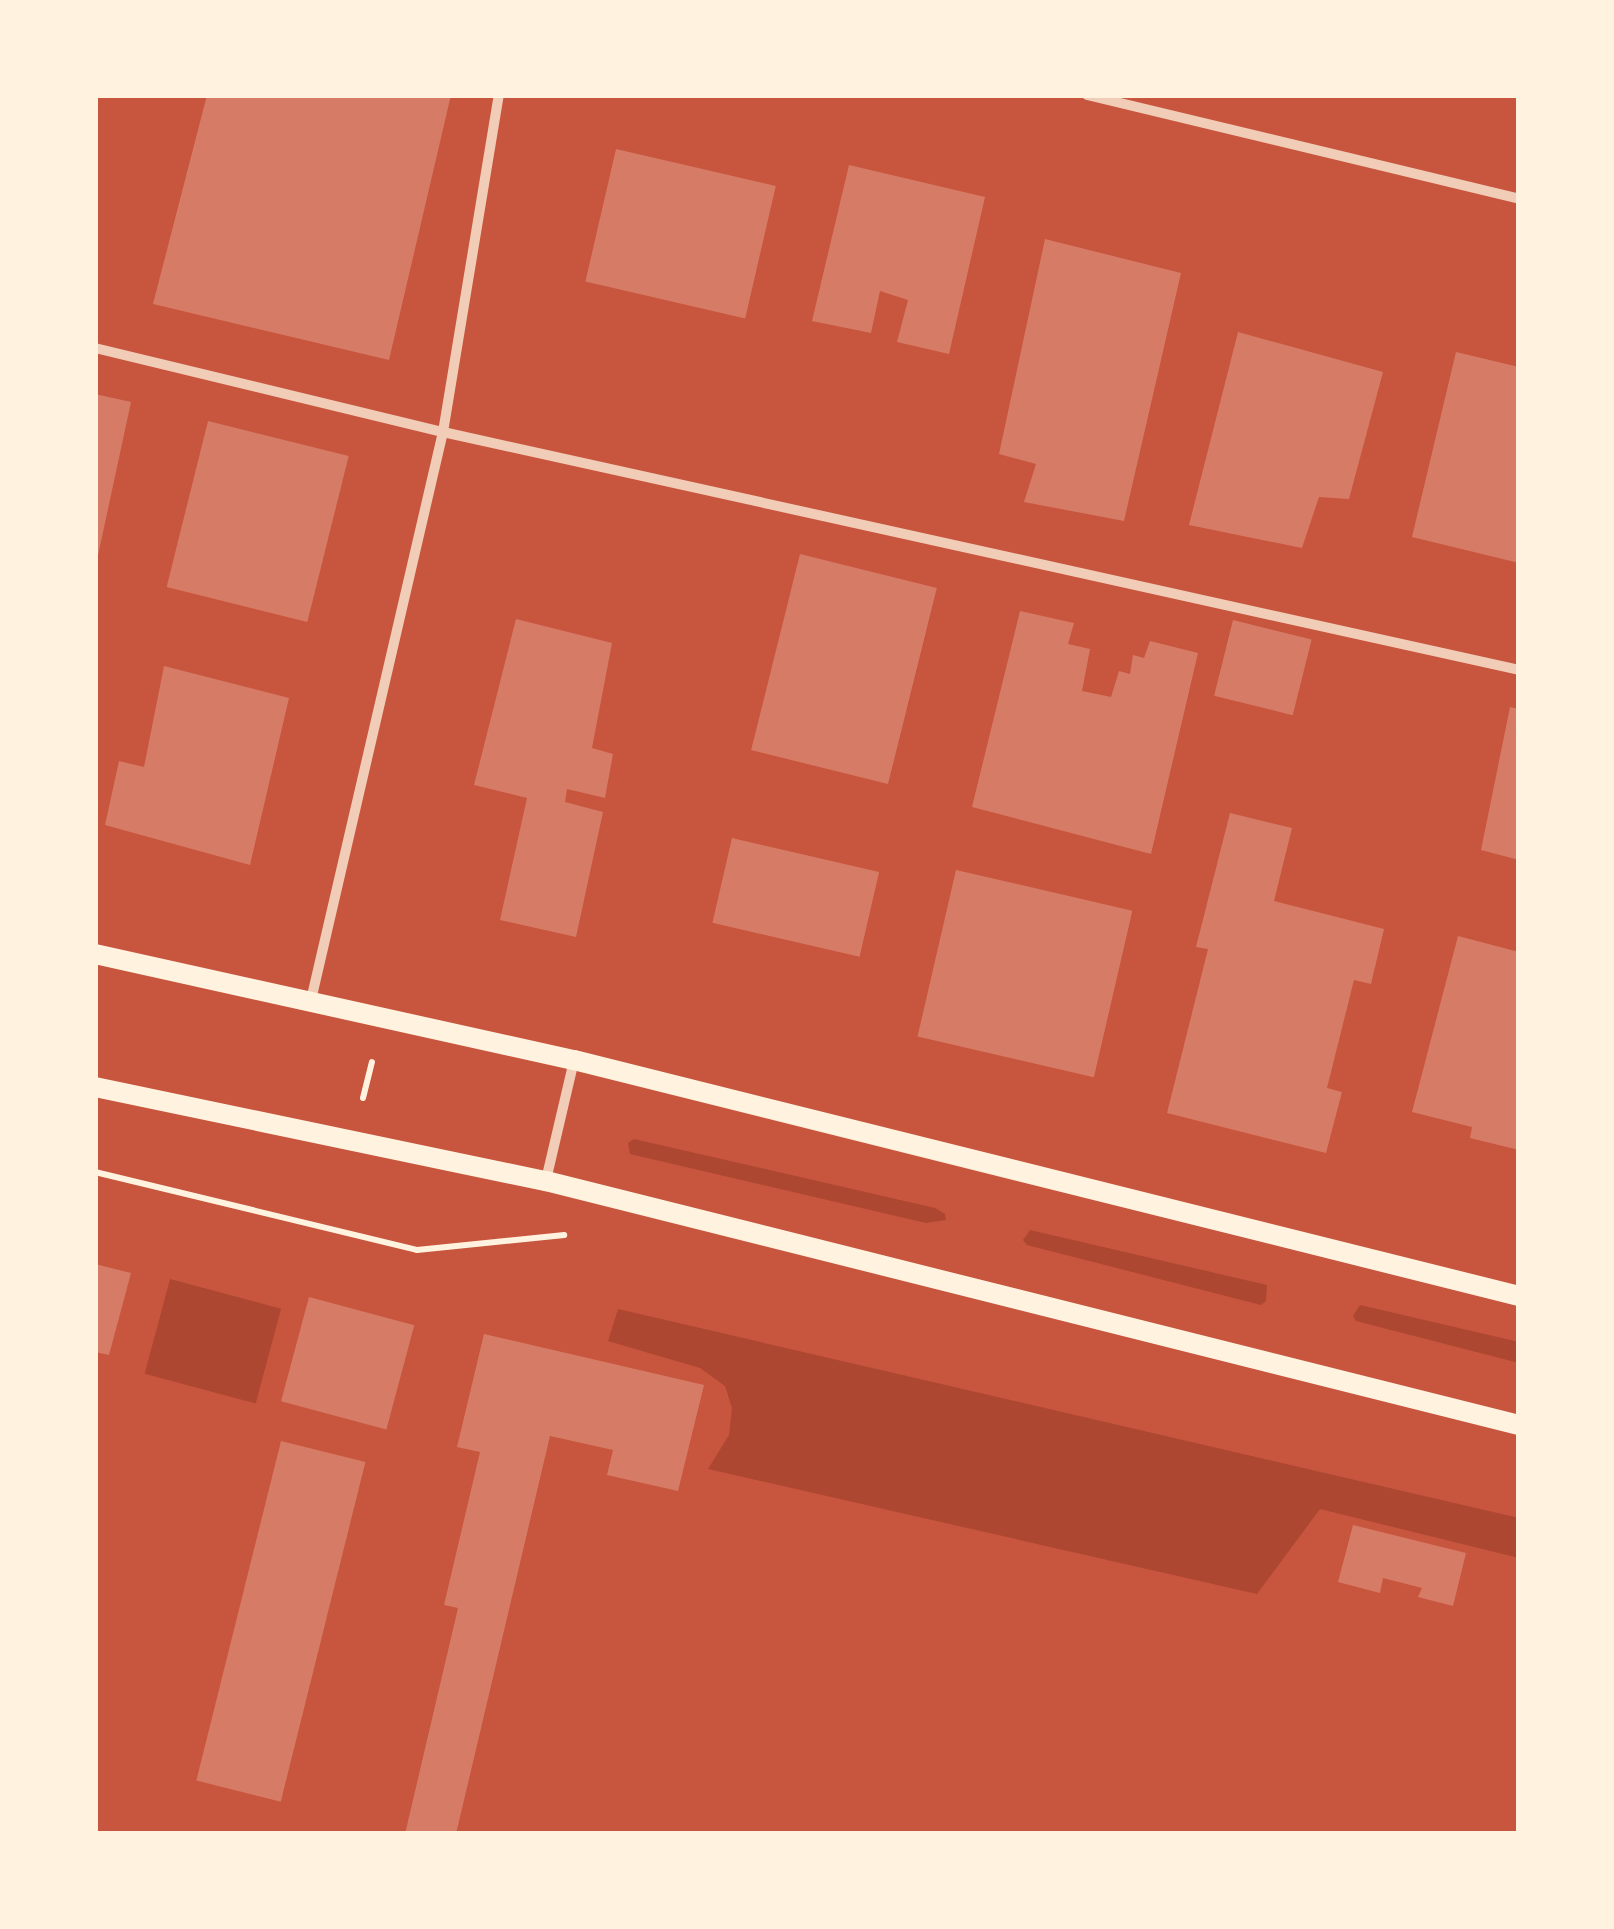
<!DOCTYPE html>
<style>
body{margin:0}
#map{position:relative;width:1614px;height:1929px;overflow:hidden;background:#c8553d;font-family:Cabin,sans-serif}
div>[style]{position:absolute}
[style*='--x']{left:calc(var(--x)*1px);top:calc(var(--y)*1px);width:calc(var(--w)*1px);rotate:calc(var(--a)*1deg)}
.green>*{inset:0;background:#ae4732;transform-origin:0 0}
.building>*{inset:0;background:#d67c66;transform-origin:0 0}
.path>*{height:6px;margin:-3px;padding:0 3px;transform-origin:3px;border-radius:3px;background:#fff3e0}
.minor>*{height:10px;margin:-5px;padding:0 5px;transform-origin:5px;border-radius:5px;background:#f1ccb7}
.secondary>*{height:20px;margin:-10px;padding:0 10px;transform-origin:10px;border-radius:10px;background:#fff3e0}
span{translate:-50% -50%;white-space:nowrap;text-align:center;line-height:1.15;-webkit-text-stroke:9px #fff3e0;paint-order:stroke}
.frame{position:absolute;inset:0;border:98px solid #fff3e0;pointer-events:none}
</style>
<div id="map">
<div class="green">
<div style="clip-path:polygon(634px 1139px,935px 1208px,945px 1214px,946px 1220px,926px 1223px,630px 1154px,628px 1143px)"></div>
<div style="clip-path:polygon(1030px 1230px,1267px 1285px,1266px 1301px,1261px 1305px,1027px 1245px,1023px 1240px)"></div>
<div style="left:170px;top:1279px;width:115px;height:98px;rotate:15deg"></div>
<div style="clip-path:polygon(1360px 1305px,1519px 1342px,1519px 1363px,1356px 1321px,1353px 1316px)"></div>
<div style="clip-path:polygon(618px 1309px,1519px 1518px,1519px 1558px,1320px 1509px,1257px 1594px,708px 1469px,729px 1435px,732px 1408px,725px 1386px,700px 1368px,608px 1341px)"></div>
</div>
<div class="building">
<div style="clip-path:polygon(207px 95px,451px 95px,389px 360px,153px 304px)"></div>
<div style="left:616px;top:149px;width:164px;height:136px;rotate:13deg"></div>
<div style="clip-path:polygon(849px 165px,985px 197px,949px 354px,897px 342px,908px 300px,880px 291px,871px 333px,812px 321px)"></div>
<div style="clip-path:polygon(1045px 239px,1181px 273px,1124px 521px,1024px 502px,1036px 464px,999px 454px)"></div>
<div style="clip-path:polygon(1238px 332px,1383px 372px,1349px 499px,1319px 497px,1302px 548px,1189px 525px)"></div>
<div style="clip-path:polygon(1456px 352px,1519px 367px,1519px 563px,1412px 537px)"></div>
<div style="clip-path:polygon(95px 394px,131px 402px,97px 560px,95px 560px)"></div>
<div style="left:208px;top:421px;width:145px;height:171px;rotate:14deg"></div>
<div style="left:800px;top:554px;width:141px;height:202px;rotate:14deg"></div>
<div style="clip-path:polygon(1020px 611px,1074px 623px,1068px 644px,1090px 649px,1082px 691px,1111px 697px,1119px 671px,1130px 674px,1133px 655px,1144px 658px,1150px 641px,1198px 653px,1151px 854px,972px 807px)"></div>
<div style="clip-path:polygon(516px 619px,612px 643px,592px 748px,613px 754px,605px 798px,567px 789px,565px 802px,603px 812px,576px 937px,500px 920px,527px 798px,474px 785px)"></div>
<div style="left:1233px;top:620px;width:81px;height:78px;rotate:14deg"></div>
<div style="clip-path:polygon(164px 666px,289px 698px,250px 865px,105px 825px,119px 761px,144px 767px)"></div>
<div style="clip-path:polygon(1510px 707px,1519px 709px,1519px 860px,1481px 850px)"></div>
<div style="clip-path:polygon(1230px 813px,1292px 828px,1274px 901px,1384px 929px,1371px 984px,1354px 980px,1327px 1088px,1342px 1092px,1326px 1153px,1167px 1113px,1208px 949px,1196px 947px)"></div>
<div style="left:732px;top:838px;width:151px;height:87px;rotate:13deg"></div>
<div style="left:956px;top:870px;width:181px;height:171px;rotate:13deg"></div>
<div style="clip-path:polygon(1458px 936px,1519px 952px,1519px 1150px,1470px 1138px,1472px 1127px,1412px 1112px)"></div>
<div style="clip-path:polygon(95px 1264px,131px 1273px,109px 1355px,95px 1352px)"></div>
<div style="left:309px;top:1297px;width:109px;height:108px;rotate:15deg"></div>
<div style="clip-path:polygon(484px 1334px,704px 1385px,678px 1491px,607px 1475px,613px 1450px,550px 1436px,456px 1834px,405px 1834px,458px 1608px,444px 1605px,480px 1452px,457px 1447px)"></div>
<div style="left:281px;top:1441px;width:87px;height:350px;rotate:14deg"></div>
<div style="clip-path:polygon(1353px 1525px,1466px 1553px,1453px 1606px,1418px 1597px,1422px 1588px,1383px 1578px,1380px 1593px,1338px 1582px)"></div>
</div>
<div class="path">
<div style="--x:363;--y:1098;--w:37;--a:-76"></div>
<div style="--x:95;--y:1172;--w:331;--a:13.6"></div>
<div style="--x:417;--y:1250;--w:148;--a:-5.8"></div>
</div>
<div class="minor">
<div style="--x:1087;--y:95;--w:444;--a:13.5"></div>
<div style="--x:95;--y:348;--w:358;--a:13.6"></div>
<div style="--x:443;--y:432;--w:1102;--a:12.47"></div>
<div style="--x:311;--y:1000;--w:583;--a:-76.92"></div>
<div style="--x:443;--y:432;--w:342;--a:-80.6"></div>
<div style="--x:546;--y:1180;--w:122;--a:-76.8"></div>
</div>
<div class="secondary">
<div style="--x:95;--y:954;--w:491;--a:12.5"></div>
<div style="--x:574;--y:1060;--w:974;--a:14.02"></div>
<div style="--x:95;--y:1087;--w:461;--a:11.8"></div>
<div style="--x:546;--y:1181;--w:1003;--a:14.08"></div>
</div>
<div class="frame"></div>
</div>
